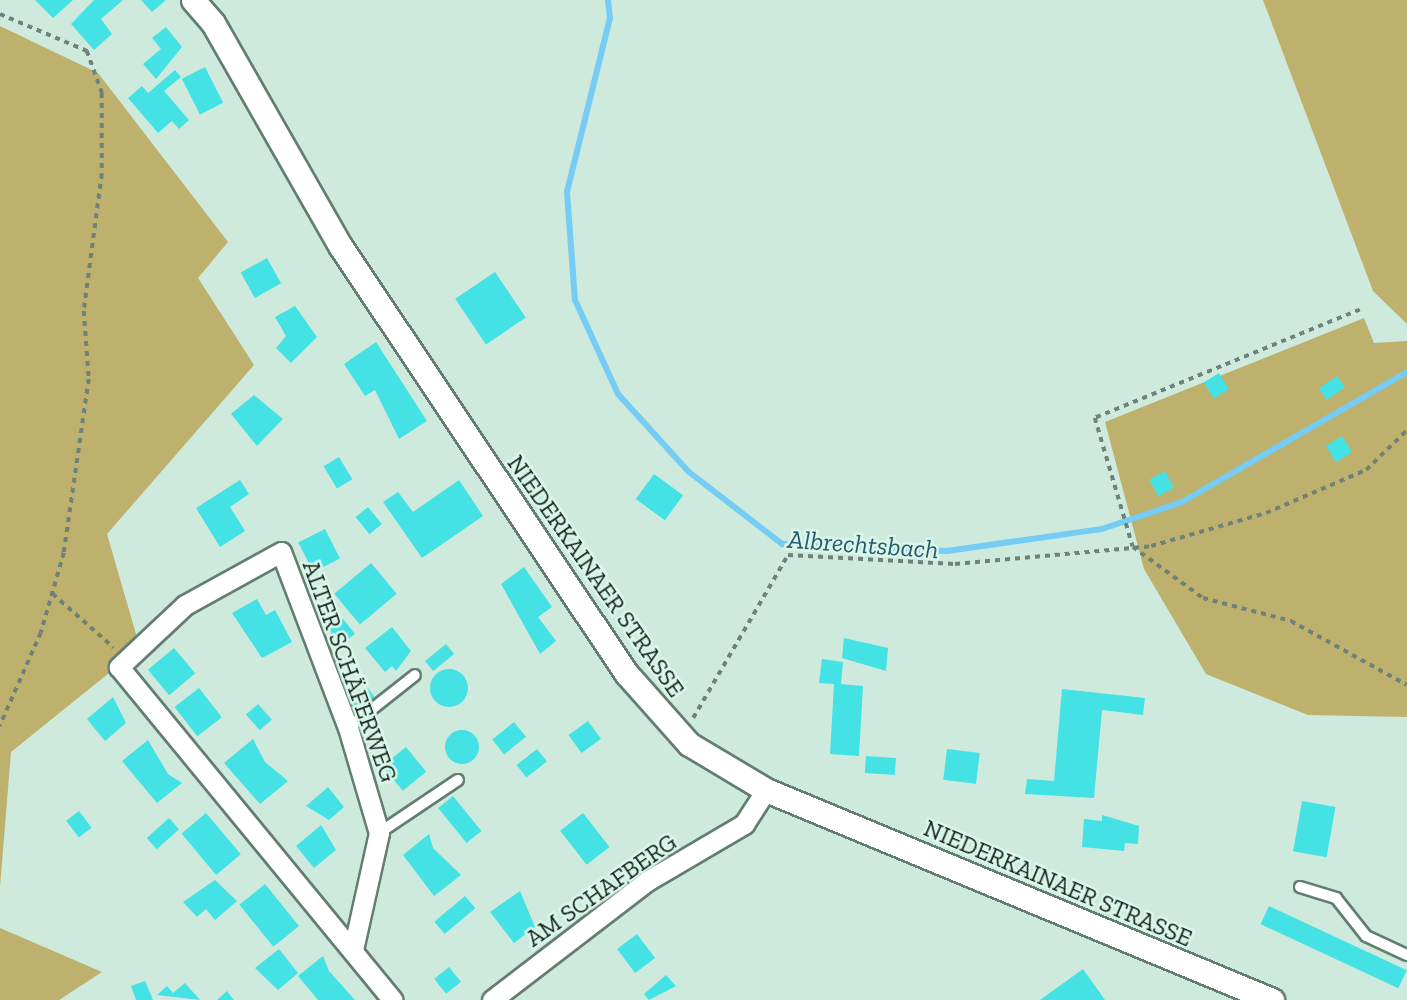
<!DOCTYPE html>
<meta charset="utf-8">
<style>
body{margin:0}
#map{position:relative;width:1407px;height:1000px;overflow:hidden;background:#cdeadc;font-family:"Zilla Slab",serif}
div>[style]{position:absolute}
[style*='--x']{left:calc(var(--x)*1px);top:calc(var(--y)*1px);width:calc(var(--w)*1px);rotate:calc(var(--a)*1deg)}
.green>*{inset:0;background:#beb06d}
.stream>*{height:6px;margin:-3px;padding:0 3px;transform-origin:3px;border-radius:3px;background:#75ccf4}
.building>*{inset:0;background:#44e2e4;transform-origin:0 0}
.round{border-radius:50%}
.path>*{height:3.5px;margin-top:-1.75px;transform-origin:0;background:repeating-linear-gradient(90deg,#6e8279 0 5px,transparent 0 10px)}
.roads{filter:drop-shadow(2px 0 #637e71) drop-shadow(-2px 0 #637e71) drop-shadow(0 2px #637e71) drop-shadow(0 -2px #637e71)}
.service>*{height:10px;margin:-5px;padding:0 5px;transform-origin:5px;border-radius:5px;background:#fff}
.minor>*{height:19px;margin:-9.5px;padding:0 9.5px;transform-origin:9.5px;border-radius:9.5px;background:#fff}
.tertiary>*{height:23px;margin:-11.5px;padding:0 11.5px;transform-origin:11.5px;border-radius:11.5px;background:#fff}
span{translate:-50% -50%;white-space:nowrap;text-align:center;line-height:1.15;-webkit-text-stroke:5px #daf8e9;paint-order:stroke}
.street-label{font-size:24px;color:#15201b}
.water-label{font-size:26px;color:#29596e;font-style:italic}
</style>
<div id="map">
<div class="green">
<div style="clip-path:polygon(1263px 0,1407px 0,1407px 324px,1373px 291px)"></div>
<div style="clip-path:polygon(0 26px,98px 73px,228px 242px,198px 278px,254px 365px,107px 534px,140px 648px,11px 752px,0 887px)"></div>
<div style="clip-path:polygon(1364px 318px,1374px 343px,1407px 341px,1407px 717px,1308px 715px,1206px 674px,1144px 569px,1105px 422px)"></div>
<div style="clip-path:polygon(0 928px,102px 972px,59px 1000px,0 1000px)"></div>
</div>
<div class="stream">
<div style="--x:608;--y:0;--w:18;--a:84"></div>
<div style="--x:610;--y:18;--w:179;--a:103.9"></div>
<div style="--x:567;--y:192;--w:108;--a:85.8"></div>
<div style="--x:575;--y:300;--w:103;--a:65.4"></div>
<div style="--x:618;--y:394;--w:105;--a:47.7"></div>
<div style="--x:689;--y:472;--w:118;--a:37.7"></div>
<div style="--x:782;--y:544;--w:165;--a:2.4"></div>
<div style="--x:947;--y:551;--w:157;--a:-8.1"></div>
<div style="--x:1102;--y:529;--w:84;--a:-18.6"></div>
<div style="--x:1182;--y:502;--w:260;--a:-30"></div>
</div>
<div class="building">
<div style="clip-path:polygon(35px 0,73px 0,53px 18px)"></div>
<div style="clip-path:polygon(94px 0,123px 0,101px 19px,112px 34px,94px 50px,71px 24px)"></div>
<div style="clip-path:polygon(141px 0,166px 0,152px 12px)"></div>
<div style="clip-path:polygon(166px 27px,182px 47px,156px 79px,143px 64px,161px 49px,152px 38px)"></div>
<div style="left:205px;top:67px;width:40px;height:26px;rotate:63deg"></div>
<div style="clip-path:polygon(175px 70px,181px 77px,164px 91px,189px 120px,179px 129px,172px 121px,158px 133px,128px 98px,142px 86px,148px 93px)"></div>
<div style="left:267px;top:258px;width:29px;height:30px;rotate:61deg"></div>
<div style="left:495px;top:272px;width:55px;height:48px;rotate:56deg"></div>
<div style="clip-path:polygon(295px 306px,317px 337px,291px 363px,276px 348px,286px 336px,275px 317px)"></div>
<div style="clip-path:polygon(376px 342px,427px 421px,399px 439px,375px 390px,365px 396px,344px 364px)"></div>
<div style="left:1219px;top:373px;width:19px;height:18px;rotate:58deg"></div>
<div style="left:1337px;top:376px;width:14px;height:22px;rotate:56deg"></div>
<div style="clip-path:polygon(254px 395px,283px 419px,257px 446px,231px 414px)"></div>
<div style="left:1342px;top:436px;width:19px;height:19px;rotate:58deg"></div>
<div style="left:339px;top:457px;width:26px;height:18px;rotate:59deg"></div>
<div style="left:1165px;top:471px;width:19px;height:18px;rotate:62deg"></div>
<div style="left:654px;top:474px;width:36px;height:31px;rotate:36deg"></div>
<div style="clip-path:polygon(240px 480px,249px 494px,230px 507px,245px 531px,220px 547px,196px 508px)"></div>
<div style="clip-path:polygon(459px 480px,483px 516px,422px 558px,383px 502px,398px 492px,413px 512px)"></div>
<div style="left:368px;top:507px;width:22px;height:16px;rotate:51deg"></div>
<div style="left:325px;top:529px;width:33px;height:30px;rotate:63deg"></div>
<div style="left:371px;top:563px;width:40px;height:48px;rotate:50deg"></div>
<div style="clip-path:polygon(524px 567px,552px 607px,538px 617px,556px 641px,540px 654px,501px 584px)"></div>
<div style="clip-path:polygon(257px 599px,266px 615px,275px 610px,292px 642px,262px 658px,232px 613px)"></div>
<div style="left:343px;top:619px;width:19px;height:18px;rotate:51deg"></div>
<div style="clip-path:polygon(392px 627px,411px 651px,396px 671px,392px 666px,385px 672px,365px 648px)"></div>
<div style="clip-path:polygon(844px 638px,888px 648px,886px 671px,842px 658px)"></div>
<div style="left:446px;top:644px;width:13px;height:27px;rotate:51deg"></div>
<div style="left:174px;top:648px;width:33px;height:34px;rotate:50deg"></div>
<div style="clip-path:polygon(822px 659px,843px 662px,841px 684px,863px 686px,859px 756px,830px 754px,834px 684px,819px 683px)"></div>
<div class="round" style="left:430px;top:669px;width:38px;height:38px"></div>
<div style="left:367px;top:687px;width:15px;height:21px;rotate:53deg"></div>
<div style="left:199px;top:688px;width:37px;height:31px;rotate:52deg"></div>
<div style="clip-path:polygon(1062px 689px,1145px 698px,1143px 715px,1102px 710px,1094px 798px,1025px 794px,1027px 779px,1054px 781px)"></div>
<div style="clip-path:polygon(113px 697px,126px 723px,105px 741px,87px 719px)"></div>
<div style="left:258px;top:704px;width:21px;height:16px;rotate:49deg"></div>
<div style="left:588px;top:721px;width:22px;height:24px;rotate:54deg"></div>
<div style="left:514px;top:722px;width:19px;height:28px;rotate:51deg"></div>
<div class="round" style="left:445px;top:730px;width:34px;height:34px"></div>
<div style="clip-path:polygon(253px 739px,265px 762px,288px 781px,260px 804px,224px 763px)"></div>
<div style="clip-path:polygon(148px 740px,168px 774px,182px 783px,157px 803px,122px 761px)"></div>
<div style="left:406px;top:747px;width:32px;height:30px;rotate:51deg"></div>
<div style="left:537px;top:749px;width:16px;height:26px;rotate:52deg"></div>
<div style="left:947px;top:749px;width:33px;height:31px;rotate:7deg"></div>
<div style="left:866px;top:756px;width:30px;height:17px;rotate:4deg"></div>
<div style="clip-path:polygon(328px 787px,344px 807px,329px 820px,306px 806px)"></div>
<div style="left:453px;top:796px;width:45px;height:19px;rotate:51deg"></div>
<div style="left:1302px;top:801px;width:34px;height:51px;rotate:10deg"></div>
<div style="left:79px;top:811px;width:21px;height:16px;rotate:53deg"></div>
<div style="left:206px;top:813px;width:54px;height:32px;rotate:50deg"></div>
<div style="left:583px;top:813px;width:43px;height:29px;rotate:52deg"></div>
<div style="clip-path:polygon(1102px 815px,1139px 826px,1138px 844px,1125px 843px,1124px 851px,1082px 847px,1084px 819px,1102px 821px)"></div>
<div style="left:169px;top:818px;width:15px;height:30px;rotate:48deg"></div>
<div style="clip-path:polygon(321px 825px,336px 850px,314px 868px,296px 846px)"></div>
<div style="clip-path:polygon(429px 834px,433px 848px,461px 875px,434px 896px,403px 855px)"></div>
<div style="clip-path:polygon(215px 880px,237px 901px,215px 920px,206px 909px,197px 917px,183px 902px)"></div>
<div style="left:265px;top:884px;width:54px;height:33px;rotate:51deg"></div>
<div style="clip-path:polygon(520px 891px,535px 927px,514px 943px,490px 912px)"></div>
<div style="left:465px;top:896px;width:16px;height:40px;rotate:50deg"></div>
<div style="left:1269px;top:906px;width:152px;height:20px;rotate:25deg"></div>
<div style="left:637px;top:934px;width:30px;height:25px;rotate:53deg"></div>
<div style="clip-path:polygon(279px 949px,298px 973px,278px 990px,255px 968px)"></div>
<div style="clip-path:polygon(323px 956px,329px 971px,355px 1000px,318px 1000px,298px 976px)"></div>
<div style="left:449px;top:967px;width:19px;height:19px;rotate:51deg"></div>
<div style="clip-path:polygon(1083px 969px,1105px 1000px,1040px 1000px)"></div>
<div style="clip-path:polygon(666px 975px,676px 986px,649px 1000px,644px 994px)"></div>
<div style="clip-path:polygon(145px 981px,153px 1000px,136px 1000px,131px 986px)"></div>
<div style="clip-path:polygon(185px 983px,200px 1000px,157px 995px,167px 986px,173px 993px)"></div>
<div style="clip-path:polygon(227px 991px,234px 1000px,217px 1000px)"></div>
</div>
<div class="path">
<div style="--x:0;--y:14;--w:95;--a:23"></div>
<div style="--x:87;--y:51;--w:45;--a:70.3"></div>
<div style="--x:102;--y:93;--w:81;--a:90"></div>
<div style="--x:102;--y:174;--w:138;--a:97.5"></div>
<div style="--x:84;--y:311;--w:68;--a:85.8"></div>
<div style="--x:89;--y:379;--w:176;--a:98.2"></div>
<div style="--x:64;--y:553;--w:83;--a:106"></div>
<div style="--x:41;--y:633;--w:102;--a:113.8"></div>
<div style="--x:1360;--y:310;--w:286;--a:157.8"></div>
<div style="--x:1095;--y:418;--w:134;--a:73.6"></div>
<div style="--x:1133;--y:547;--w:87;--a:36.1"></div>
<div style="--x:1203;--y:598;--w:91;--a:14.6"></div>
<div style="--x:1291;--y:621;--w:132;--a:28.9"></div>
<div style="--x:53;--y:594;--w:81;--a:41.5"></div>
<div style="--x:693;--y:718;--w:189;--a:-59.8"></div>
<div style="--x:788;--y:555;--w:167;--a:3.1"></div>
<div style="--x:955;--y:564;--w:197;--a:-5.2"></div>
<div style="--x:1151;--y:546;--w:120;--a:-16"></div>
<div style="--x:1266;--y:513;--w:109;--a:-23.3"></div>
<div style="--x:1366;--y:470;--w:57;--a:-44.3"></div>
</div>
<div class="roads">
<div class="service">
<div style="--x:348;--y:728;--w:85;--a:-38.3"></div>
<div style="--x:379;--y:833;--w:95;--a:-33.9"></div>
<div style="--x:1300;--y:887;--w:38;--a:17"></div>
<div style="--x:1336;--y:898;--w:48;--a:51.7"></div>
<div style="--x:1366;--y:936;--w:45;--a:24.9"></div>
</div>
<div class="minor">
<div style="--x:353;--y:950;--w:120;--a:-77.5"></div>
<div style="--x:379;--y:833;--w:109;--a:-106.4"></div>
<div style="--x:348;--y:728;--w:188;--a:-110.8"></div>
<div style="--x:281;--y:552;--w:110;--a:151.1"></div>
<div style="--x:185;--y:605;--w:91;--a:136.8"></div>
<div style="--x:119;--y:667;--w:431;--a:50.6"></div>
<div style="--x:492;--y:1000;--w:195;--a:-37.5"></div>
<div style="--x:647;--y:881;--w:113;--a:-30.4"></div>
<div style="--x:744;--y:824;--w:40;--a:-57.1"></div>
</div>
<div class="tertiary">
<div style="--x:193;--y:0;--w:30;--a:49"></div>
<div style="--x:213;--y:23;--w:258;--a:60.3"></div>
<div style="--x:341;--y:247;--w:513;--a:56.22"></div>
<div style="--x:626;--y:673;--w:95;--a:48.4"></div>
<div style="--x:689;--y:744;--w:90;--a:30.9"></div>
<div style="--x:766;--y:790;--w:548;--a:22.54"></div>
</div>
</div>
<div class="street-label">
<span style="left:596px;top:576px;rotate:55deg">NIEDERKAINAER STRASSE</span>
<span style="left:350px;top:671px;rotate:70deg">ALTER SCHÄFERWEG</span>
<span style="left:1058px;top:883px;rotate:23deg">NIEDERKAINAER STRASSE</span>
<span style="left:601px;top:890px;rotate:-35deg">AM SCHAFBERG</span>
</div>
<div class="water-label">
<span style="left:863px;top:545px;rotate:4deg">Albrechtsbach</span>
</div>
</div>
